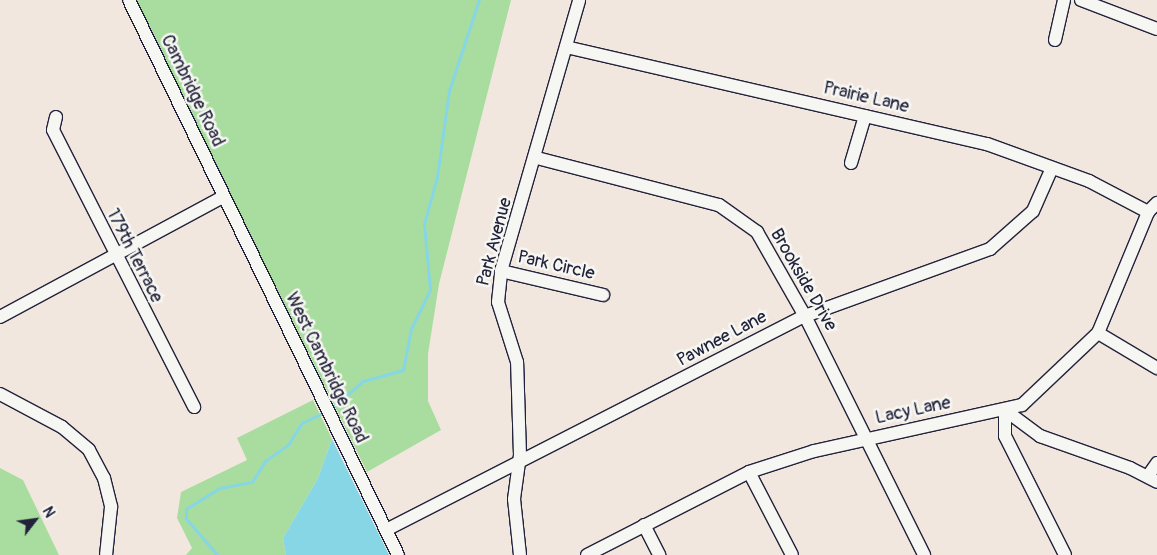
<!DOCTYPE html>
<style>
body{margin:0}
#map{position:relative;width:1157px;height:555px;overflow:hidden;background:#f2e7df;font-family:Pangolin,sans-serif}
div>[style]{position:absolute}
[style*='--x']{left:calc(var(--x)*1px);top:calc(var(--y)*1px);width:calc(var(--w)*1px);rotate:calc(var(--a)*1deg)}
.green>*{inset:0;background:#a9dd9f}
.water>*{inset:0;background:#87d6e5}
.stream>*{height:2.5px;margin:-1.25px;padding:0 1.25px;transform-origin:1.25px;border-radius:1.25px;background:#87d6e5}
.roads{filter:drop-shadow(1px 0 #22223b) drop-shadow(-1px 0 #22223b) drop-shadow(0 1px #22223b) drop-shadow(0 -1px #22223b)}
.minor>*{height:12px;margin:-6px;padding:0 6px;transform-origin:6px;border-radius:6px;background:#f6f6f2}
span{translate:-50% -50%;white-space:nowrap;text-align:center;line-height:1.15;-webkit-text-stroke:5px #f6f6f2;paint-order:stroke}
.street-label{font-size:18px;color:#22223b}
.north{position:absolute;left:10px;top:495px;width:50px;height:50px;-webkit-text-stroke:4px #f6f6f2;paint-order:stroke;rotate:60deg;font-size:14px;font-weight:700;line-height:20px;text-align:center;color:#22223b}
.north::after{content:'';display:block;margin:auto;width:18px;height:22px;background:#22223b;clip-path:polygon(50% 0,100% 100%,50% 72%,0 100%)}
</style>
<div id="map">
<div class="green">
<div style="clip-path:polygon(135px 0,511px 0,439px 284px,428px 354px,428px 401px,441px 430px,367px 472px)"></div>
<div style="clip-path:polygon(313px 400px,332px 439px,318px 478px,283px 538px,286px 555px,186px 555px,192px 548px,177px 518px,181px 492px,247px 460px,237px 438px)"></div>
<div style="clip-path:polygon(0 468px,23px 480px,59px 555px,0 555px)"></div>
</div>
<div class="water">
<div style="clip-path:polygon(332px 439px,389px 555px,286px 555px,283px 538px,318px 478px)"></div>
</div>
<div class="stream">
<div style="--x:332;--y:408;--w:41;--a:-41.1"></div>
<div style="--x:363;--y:381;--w:41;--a:-15.4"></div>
<div style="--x:403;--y:370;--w:42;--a:-79"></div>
<div style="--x:411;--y:329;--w:43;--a:-64"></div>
<div style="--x:430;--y:290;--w:66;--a:-95.2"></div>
<div style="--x:424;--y:224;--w:49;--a:-74.5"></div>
<div style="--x:437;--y:177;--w:87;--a:-82.1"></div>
<div style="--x:449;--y:91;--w:96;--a:-71.8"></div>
<div style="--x:217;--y:555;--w:48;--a:-130.7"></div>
<div style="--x:186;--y:519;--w:10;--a:-90"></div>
<div style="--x:186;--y:509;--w:40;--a:-32"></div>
<div style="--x:220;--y:488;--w:33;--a:-11"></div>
<div style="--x:252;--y:482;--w:25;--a:-58"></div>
<div style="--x:265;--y:461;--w:28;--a:-35"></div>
<div style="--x:288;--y:445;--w:26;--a:-58"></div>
<div style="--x:302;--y:423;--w:25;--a:-26"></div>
</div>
<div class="roads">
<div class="minor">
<div style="--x:129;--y:0;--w:617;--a:64.14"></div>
<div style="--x:1081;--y:0;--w:81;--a:20.9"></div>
<div style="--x:1055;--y:40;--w:41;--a:-77.3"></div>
<div style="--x:566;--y:47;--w:432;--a:13"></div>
<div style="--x:987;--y:144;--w:109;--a:19.9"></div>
<div style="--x:1089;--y:181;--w:67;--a:27.7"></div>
<div style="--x:56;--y:117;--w:13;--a:103"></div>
<div style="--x:53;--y:130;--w:311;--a:63"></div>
<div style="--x:537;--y:158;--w:188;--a:14.5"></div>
<div style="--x:719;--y:205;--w:47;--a:35.4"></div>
<div style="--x:757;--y:232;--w:97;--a:60.3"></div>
<div style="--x:805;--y:316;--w:267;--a:63.5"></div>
<div style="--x:851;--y:163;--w:49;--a:-73.4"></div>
<div style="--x:501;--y:271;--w:105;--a:13.2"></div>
<div style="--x:0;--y:317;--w:253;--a:-28.3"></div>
<div style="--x:1098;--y:333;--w:69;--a:30.7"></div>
<div style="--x:0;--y:394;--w:70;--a:28"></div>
<div style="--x:62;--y:427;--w:35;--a:40"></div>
<div style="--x:89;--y:450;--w:32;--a:62"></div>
<div style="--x:104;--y:478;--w:30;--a:76"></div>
<div style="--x:111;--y:507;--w:48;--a:95.9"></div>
<div style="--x:1005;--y:410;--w:44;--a:36.6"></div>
<div style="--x:1040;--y:436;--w:96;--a:19.6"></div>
<div style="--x:1130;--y:468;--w:30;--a:27"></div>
<div style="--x:1005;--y:410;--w:26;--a:90"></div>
<div style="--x:1005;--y:436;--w:133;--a:63.2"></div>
<div style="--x:749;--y:472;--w:93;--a:62.6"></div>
<div style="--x:1148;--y:476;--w:16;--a:-55"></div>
<div style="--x:644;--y:525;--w:34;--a:63"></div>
<div style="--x:386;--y:530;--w:470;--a:-27.1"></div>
<div style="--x:805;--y:316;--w:197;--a:-19.9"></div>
<div style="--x:990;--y:249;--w:57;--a:-41.5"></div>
<div style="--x:1033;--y:211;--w:47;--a:-66.2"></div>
<div style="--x:520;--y:555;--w:56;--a:-96.1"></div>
<div style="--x:514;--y:499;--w:44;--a:-82.2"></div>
<div style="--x:520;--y:455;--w:93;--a:-91.8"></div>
<div style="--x:517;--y:362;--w:63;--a:-107.6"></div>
<div style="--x:498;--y:302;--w:31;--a:-84"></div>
<div style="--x:501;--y:271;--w:282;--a:-73.9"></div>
<div style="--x:587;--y:555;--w:182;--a:-27.1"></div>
<div style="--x:749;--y:472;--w:68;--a:-17.9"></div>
<div style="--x:814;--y:451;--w:213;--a:-12.5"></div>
<div style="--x:1022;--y:405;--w:105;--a:-43.5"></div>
<div style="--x:1098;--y:333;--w:131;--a:-67.5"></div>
<div style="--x:1148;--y:212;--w:13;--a:-45"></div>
</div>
</div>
<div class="street-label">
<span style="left:192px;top:91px;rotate:64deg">Cambridge Road</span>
<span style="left:866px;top:98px;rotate:13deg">Prairie Lane</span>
<span style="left:495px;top:242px;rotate:-75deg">Park Avenue</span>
<span style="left:134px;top:256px;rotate:63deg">179th Terrace</span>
<span style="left:556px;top:266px;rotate:13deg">Park Circle</span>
<span style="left:803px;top:280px;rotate:60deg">Brookside Drive</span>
<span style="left:722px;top:339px;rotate:-28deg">Pawnee Lane</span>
<span style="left:326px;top:368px;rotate:64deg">West Cambridge Road</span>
<span style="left:913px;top:411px;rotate:-12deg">Lacy Lane</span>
</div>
<div class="north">N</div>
</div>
